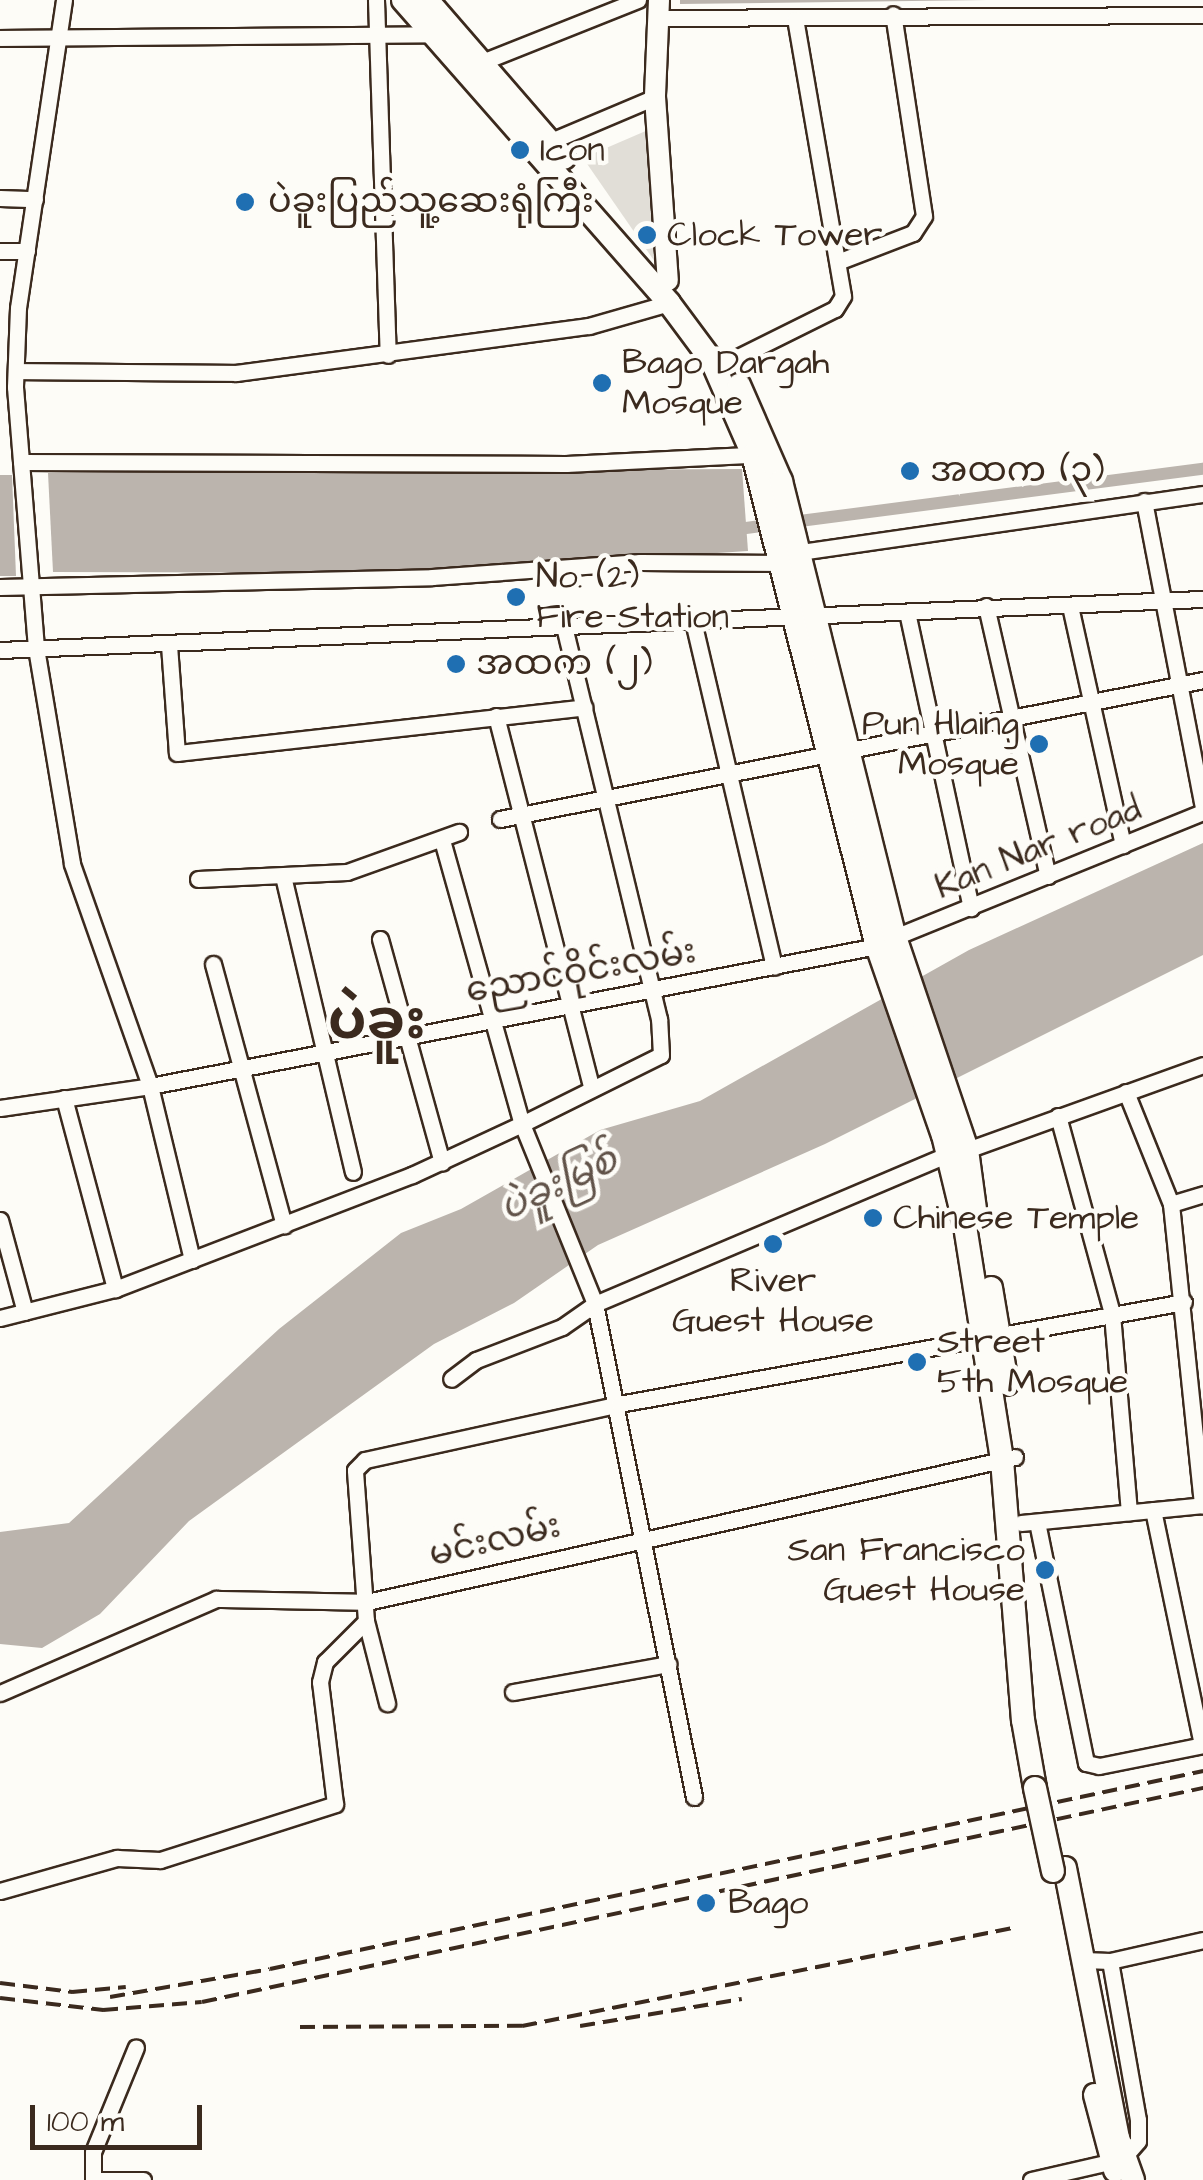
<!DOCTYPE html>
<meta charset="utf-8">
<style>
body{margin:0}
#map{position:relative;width:1203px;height:2180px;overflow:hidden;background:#fdfcf7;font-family:"Architects Daughter","Noto Sans Myanmar",sans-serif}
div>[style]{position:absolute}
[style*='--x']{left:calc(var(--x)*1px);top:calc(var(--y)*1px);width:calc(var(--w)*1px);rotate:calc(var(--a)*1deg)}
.green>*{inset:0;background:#e1ded7}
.water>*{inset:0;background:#bbb4ad}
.canal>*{height:12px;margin:-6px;padding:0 6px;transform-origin:6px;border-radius:6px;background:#bbb4ad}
.roads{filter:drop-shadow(2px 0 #3b2a1e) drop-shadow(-2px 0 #3b2a1e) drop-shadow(0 2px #3b2a1e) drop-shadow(0 -2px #3b2a1e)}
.minor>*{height:15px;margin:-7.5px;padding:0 7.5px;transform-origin:7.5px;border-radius:7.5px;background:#fdfcf7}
.major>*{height:20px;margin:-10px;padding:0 10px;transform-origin:10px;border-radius:10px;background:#fdfcf7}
.highway>*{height:22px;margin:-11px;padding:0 11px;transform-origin:11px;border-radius:11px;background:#fdfcf7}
.rail>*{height:4px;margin-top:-2px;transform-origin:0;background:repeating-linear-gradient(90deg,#3b2a1e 0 15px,transparent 0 23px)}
.bridges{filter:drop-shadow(2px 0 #3b2a1e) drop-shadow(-2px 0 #3b2a1e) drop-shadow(0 2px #3b2a1e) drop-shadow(0 -2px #3b2a1e)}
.highway-bridge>*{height:22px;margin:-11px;padding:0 11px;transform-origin:11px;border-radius:11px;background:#fdfcf7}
.dots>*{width:28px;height:28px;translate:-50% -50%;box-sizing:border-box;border:5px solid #fdfcf7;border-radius:50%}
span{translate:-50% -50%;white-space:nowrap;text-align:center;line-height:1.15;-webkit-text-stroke:9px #fdfcf7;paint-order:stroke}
.poi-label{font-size:35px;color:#3b2a1e}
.left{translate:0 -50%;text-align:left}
.right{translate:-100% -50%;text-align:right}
.street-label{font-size:35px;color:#3b2a1e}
.water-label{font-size:38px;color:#615349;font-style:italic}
.town-label{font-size:55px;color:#3b2a1e;font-weight:700}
.scale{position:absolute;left:30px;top:2105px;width:172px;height:45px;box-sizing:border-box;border:5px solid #3b2a1e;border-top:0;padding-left:12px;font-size:30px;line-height:35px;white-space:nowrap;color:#3b2a1e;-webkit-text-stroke:8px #fdfcf7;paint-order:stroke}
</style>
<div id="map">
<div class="green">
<div style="clip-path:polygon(648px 130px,655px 262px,583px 158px)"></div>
</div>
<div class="water">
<div style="clip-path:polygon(680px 0,987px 0,680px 4px)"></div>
<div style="clip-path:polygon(742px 469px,748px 551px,406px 573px,53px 572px,48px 473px)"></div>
<div style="clip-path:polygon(0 475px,12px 475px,16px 576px,0 576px)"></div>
<div style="clip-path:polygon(1203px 843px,1203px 955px,825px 1144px,598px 1245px,514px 1303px,434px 1344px,189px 1521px,100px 1614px,42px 1648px,0 1644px,0 1532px,69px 1523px,279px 1329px,401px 1233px,461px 1209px,600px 1130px,700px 1101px,969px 950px)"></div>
</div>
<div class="canal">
<div style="--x:746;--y:528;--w:461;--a:-7.4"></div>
</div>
<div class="roads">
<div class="minor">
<div style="--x:64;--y:0;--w:311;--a:98.5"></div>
<div style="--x:18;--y:308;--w:79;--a:92.2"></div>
<div style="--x:15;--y:387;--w:262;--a:85.4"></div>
<div style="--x:36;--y:648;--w:219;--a:80.5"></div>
<div style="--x:72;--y:864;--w:235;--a:70.6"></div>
<div style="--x:150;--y:1086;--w:179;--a:76.4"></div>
<div style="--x:376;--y:0;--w:355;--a:88.1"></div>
<div style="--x:660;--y:18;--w:543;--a:-0.32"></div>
<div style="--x:0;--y:38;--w:432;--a:-0.5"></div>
<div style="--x:482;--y:62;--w:168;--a:-21.7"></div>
<div style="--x:544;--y:144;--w:121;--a:-22.9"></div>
<div style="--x:0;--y:198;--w:35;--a:2"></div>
<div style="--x:0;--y:251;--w:27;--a:0"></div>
<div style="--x:840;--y:261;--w:78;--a:-21"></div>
<div style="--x:913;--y:233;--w:20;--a:-57"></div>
<div style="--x:924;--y:216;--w:204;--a:-98.7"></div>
<div style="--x:728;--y:362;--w:119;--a:-26.4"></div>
<div style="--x:835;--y:309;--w:15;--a:-58"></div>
<div style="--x:843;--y:296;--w:281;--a:-99.8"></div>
<div style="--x:16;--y:371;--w:220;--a:0.5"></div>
<div style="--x:236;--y:373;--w:356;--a:-7.6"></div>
<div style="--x:589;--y:326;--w:83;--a:-16"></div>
<div style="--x:21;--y:462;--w:545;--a:0.21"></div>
<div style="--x:566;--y:464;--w:187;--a:-2.8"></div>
<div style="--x:1144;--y:501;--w:312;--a:79.1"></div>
<div style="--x:800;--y:552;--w:407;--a:-8.2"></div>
<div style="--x:0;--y:587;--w:432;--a:-1.3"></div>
<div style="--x:432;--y:577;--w:209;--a:-4.1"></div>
<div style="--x:640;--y:562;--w:143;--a:0.4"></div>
<div style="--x:986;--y:606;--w:277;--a:77.1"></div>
<div style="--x:1070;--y:606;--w:245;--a:77.5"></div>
<div style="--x:907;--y:612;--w:303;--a:77.8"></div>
<div style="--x:693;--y:621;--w:355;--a:76.8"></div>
<div style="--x:169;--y:645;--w:108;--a:85.8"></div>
<div style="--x:177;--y:753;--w:410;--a:-6.4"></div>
<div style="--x:0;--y:650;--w:1204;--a:-2.43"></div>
<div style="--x:496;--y:716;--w:385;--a:75.6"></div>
<div style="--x:500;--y:819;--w:717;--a:-11.18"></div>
<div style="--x:442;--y:840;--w:295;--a:74.3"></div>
<div style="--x:522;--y:1124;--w:155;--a:-26.4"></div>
<div style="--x:661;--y:1055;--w:36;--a:-93"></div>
<div style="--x:659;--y:1019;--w:404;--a:-103.6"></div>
<div style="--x:283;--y:876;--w:304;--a:76.7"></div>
<div style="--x:198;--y:879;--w:149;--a:-2.7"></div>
<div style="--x:347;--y:872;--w:119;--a:-19.7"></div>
<div style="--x:895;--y:937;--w:332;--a:-22.1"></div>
<div style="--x:380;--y:939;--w:232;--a:74.5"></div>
<div style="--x:213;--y:964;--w:271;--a:74.8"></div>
<div style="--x:1126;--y:1092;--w:121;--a:68.1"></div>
<div style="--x:1171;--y:1204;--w:303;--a:84.1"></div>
<div style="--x:64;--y:1098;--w:198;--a:75"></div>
<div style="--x:0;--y:1108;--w:152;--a:-8.3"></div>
<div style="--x:150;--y:1086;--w:740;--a:-10.9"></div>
<div style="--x:1058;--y:1116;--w:205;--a:74.7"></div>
<div style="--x:1112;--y:1314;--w:199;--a:85.1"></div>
<div style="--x:967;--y:1150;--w:251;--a:-19.8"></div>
<div style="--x:1171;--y:1204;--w:34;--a:-17"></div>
<div style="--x:0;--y:1220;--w:95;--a:74.8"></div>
<div style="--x:0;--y:1318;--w:119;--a:-14.2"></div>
<div style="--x:115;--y:1289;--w:318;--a:-21"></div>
<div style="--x:412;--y:1175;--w:121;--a:-24.9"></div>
<div style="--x:522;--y:1124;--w:194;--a:67.9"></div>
<div style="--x:595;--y:1304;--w:40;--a:145.1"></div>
<div style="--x:562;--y:1327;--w:92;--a:159"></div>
<div style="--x:476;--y:1360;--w:31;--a:143"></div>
<div style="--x:1153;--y:1510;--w:240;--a:78.2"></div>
<div style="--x:1037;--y:1522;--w:246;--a:78.5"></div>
<div style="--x:1086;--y:1763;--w:13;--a:13"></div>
<div style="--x:1099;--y:1766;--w:106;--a:-11.4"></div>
<div style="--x:1021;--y:1523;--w:183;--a:-5.6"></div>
<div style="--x:366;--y:1621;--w:85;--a:75.6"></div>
<div style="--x:513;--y:1692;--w:158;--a:-10.2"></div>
<div style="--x:0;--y:1693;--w:236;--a:-23.5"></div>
<div style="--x:216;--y:1599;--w:151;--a:1.1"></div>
<div style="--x:367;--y:1602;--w:664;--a:-12.61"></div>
<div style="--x:694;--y:1797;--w:503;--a:-101.35"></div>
<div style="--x:595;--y:1304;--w:384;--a:-23"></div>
<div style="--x:0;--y:1891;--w:122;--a:-15.8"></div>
<div style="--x:117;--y:1858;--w:43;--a:2.7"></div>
<div style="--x:160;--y:1860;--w:184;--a:-17.7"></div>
<div style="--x:335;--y:1804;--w:123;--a:-97"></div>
<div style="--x:320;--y:1682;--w:21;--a:-76"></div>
<div style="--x:325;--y:1662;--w:58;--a:-45"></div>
<div style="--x:366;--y:1621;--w:151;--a:-94.2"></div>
<div style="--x:355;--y:1470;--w:14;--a:-45"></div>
<div style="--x:365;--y:1460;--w:260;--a:-12.4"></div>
<div style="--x:619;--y:1404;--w:574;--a:-10.23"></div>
<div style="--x:1084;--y:1960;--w:26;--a:2"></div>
<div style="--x:1110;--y:1961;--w:95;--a:-12.7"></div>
<div style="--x:1110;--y:1961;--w:161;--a:80"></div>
<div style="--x:1138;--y:2120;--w:21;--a:90"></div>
<div style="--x:1138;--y:2141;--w:28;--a:131"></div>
<div style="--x:93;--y:2180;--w:28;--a:-90"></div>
<div style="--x:93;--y:2152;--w:113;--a:-67.7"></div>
<div style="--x:93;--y:2180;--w:50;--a:0"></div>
<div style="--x:1031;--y:2180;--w:76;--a:-12.9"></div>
</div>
<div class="major">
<div style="--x:659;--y:0;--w:97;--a:92.4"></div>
<div style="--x:655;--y:97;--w:184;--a:86"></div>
</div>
<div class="highway">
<div style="--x:403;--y:0;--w:403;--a:48.7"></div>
<div style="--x:669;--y:303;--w:72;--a:53.4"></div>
<div style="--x:712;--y:361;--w:103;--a:66.4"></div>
<div style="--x:753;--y:455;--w:506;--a:75.83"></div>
<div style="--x:877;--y:946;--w:200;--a:70.8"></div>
<div style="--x:943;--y:1135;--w:94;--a:76.4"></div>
<div style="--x:965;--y:1226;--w:237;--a:81"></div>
<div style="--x:1002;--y:1460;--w:261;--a:85.4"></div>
<div style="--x:1023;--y:1720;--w:69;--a:80"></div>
<div style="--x:427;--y:0;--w:209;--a:49.1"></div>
<div style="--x:739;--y:385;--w:105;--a:66.4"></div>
<div style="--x:781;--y:481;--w:470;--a:76"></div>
<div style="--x:895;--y:937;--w:225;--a:71.3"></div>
<div style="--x:967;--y:1150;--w:68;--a:82.3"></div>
<div style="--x:991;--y:1288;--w:97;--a:80.5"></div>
<div style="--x:1065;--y:1868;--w:275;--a:78.9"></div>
<div style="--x:1118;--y:2138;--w:45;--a:70.3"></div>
<div style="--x:1095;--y:2095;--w:78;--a:75.1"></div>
</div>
</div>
<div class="rail">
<div style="--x:0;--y:1983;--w:73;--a:7.1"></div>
<div style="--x:72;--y:1992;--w:54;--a:-5.3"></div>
<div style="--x:110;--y:1997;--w:162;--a:-9.9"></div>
<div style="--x:270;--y:1969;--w:954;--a:-11.98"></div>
<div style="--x:0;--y:1998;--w:104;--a:6.6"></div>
<div style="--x:103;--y:2010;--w:99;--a:-4.6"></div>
<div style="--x:202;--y:2002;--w:1024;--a:-12.07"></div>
<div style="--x:580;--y:2026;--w:164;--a:-9.5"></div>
<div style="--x:300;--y:2027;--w:222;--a:-0.3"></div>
<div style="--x:522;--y:2026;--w:499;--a:-11.3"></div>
</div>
<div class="bridges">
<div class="highway-bridge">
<div style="--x:1035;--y:1788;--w:85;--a:77.8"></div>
</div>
</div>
<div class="dots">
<div style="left:520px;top:150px;background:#1f6fb2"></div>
<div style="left:245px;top:202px;background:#1f6fb2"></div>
<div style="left:647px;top:235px;background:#1f6fb2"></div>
<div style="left:602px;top:383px;background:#1f6fb2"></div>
<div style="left:910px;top:471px;background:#1f6fb2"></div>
<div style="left:516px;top:597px;background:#1f6fb2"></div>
<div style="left:456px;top:664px;background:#1f6fb2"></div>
<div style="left:1039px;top:744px;background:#1f6fb2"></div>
<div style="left:873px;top:1218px;background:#1f6fb2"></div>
<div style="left:773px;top:1244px;background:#1f6fb2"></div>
<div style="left:917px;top:1362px;background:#1f6fb2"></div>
<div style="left:1045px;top:1570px;background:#1f6fb2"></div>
<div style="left:706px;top:1903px;background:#1f6fb2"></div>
</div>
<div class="poi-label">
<span class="left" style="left:540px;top:150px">Icon</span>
<span class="left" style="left:268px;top:202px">ပဲခူးပြည်သူ့ဆေးရုံကြီး</span>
<span class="left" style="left:667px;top:235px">Clock Tower</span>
<span class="left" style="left:622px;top:383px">Bago Dargah<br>Mosque</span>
<span class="left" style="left:930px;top:471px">အထက (၃)</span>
<span class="left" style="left:536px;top:597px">No. (2)<br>Fire Station</span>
<span class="left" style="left:476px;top:664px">အထက (၂)</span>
<span class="right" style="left:1019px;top:744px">Pun Hlaing<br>Mosque</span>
<span class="left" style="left:893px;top:1218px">Chinese Temple</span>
<span style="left:773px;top:1301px">River<br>Guest House</span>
<span class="left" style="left:937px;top:1362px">Street<br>5th Mosque</span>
<span class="right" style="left:1025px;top:1570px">San Francisco<br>Guest House</span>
<span class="left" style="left:728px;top:1903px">Bago</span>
</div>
<div class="street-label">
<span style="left:1038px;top:848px;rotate:-22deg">Kan Nar road</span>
<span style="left:581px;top:972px;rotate:-10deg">ညောင်ဝိုင်းလမ်း</span>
<span style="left:495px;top:1541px;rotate:-13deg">မင်းလမ်း</span>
</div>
<div class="water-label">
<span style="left:559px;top:1185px;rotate:-25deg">ပဲခူးမြစ်</span>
</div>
<div class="town-label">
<span style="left:377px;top:1023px">ပဲခူး</span>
</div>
<div class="scale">100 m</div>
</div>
